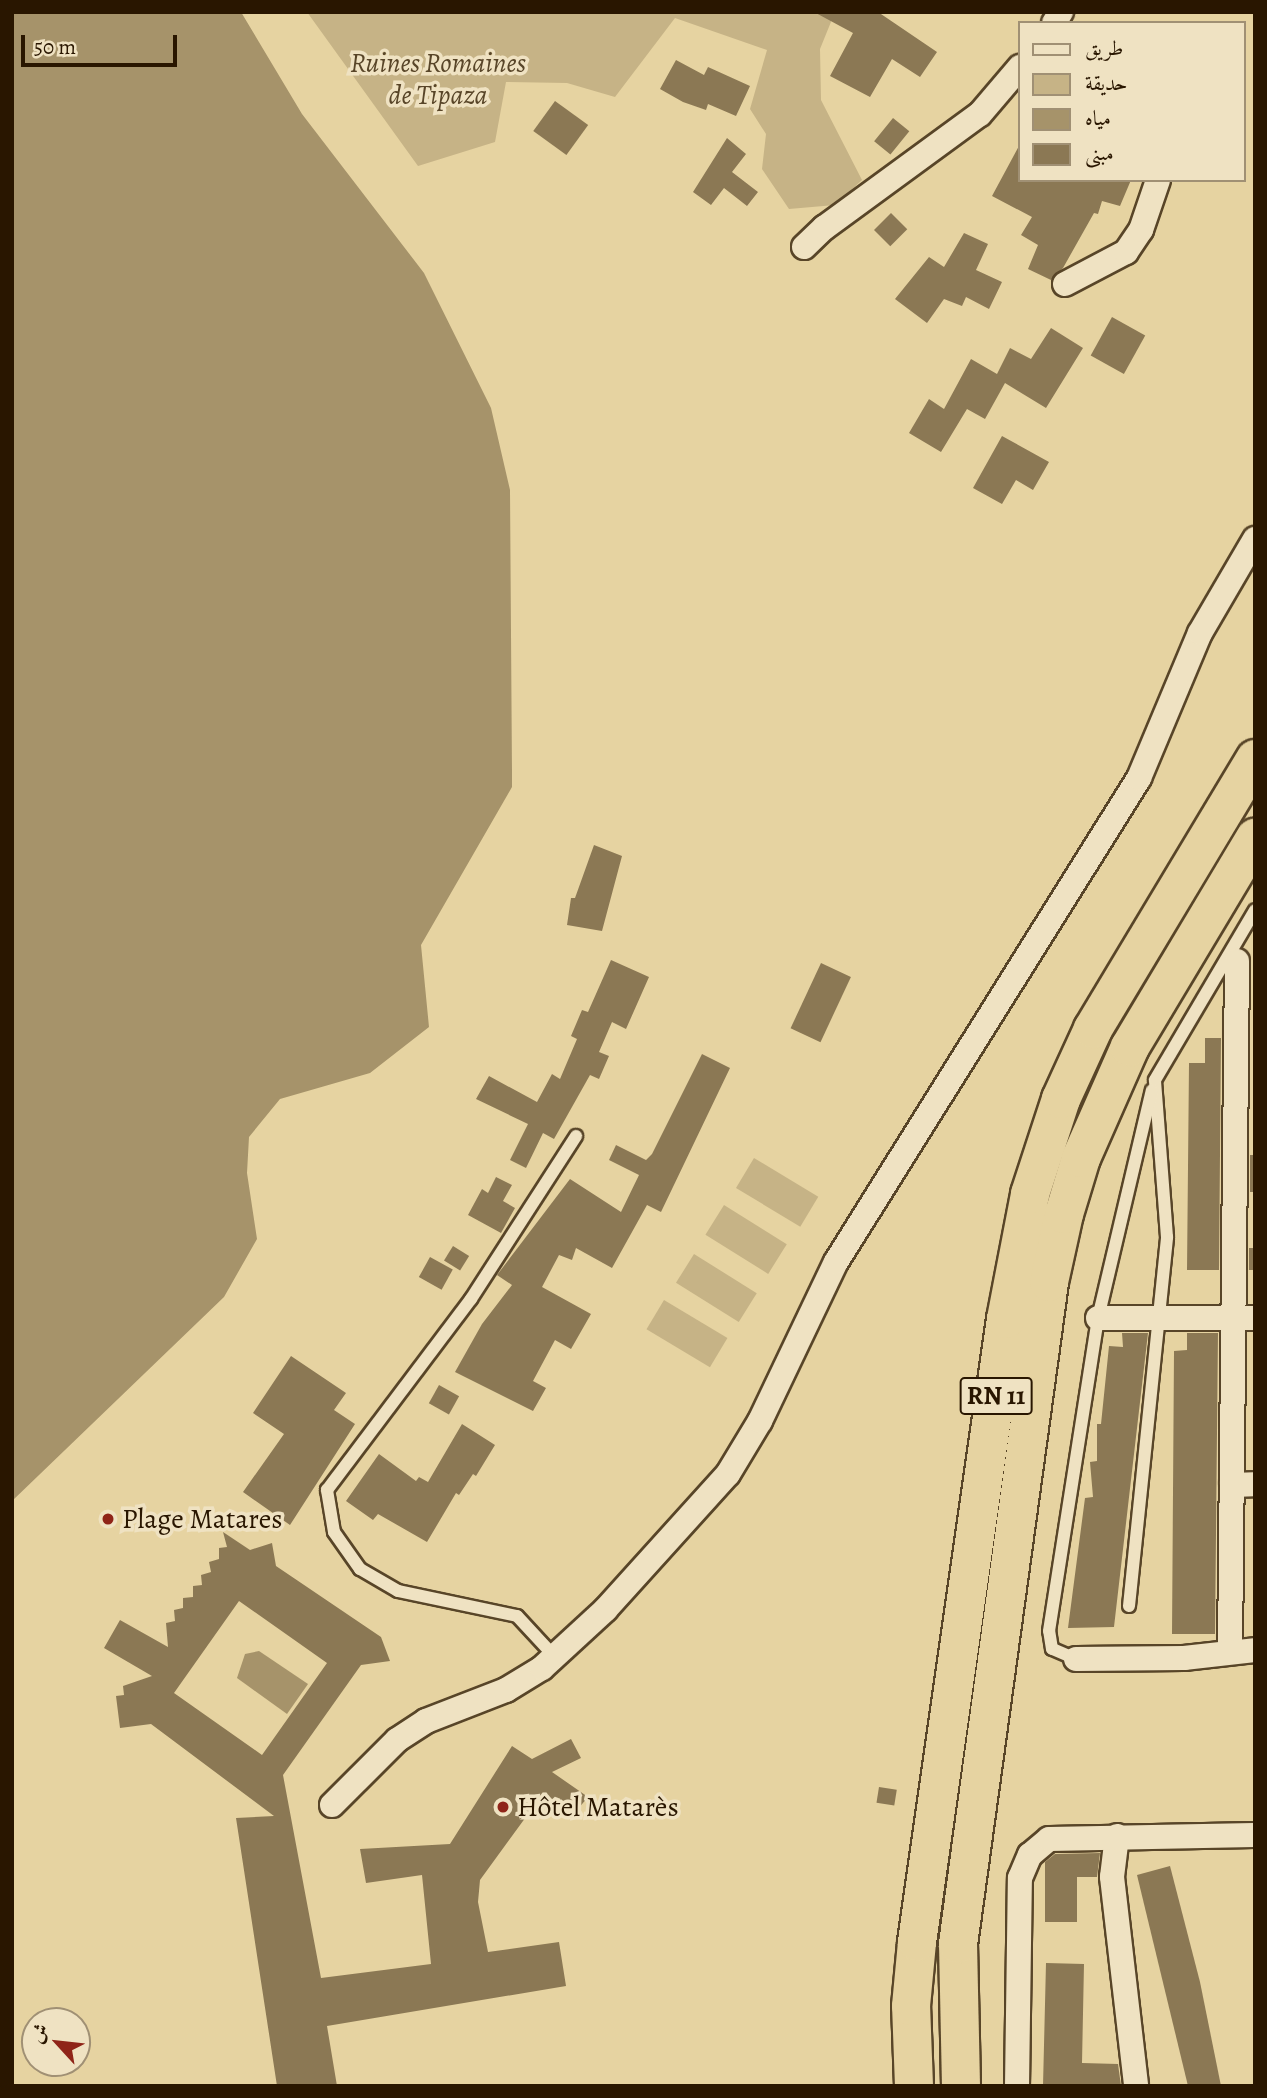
<!DOCTYPE html>
<meta charset="utf-8">
<style>
body{margin:0}
#map{position:relative;width:1267px;height:2098px;overflow:hidden;background:#e6d3a1;font-family:Alegreya,Amiri,serif}
div>[style]{position:absolute}
[style*='--x']{left:calc(var(--x)*1px);top:calc(var(--y)*1px);width:calc(var(--w)*1px);rotate:calc(var(--a)*1deg)}
.green>*{inset:0;background:#c6b386;transform-origin:0 0}
.water>*{inset:0;background:#a6936a}
.building>*{inset:0;background:#8b7854;transform-origin:0 0}
.roads{filter:drop-shadow(2px 0 #584528) drop-shadow(-2px 0 #584528) drop-shadow(0 2px #584528) drop-shadow(0 -2px #584528)}
.lane>*{height:12px;margin:-6px;padding:0 6px;transform-origin:6px;border-radius:6px;background:#efe2c2}
.street>*{height:24px;margin:-12px;padding:0 12px;transform-origin:12px;border-radius:12px;background:#efe2c2}
.highway>*{height:38px;margin:-19px;padding:0 19px;transform-origin:19px;border-radius:19px;background:#e6d3a1}
.dots>*{width:19px;height:19px;translate:-50% -50%;box-sizing:border-box;border:4px solid #efe2c2;border-radius:50%}
span{translate:-50% -50%;white-space:nowrap;text-align:center;line-height:1.15;-webkit-text-stroke:7px #efe2c2;paint-order:stroke}
.shield-label span{padding:2px 5px;background:#efe2c2;border:2px solid;border-radius:5px;-webkit-text-stroke-width:0}
.shield-label{font-size:26px;color:#291600;font-weight:700}
.park-label{font-size:28px;color:#584528;font-style:italic}
.poi-label{font-size:28px;color:#291600}
.left{translate:0 -50%;text-align:left}
.frame{position:absolute;inset:0;border:14px solid #291600;pointer-events:none}
.legend{position:absolute;left:1018px;top:21px;width:228px;height:161px;box-sizing:border-box;background:#efe2c2;border:2px solid #a09074;margin:0;padding:9px 12px;list-style:none;font-size:21px;color:#291600}
.legend li{display:flex;align-items:center;gap:14px;height:35px}
.legend b{width:35px;border:2px solid #a09074}
.north{position:absolute;left:21px;top:2007px;width:70px;height:70px;box-sizing:border-box;background:#efe2c2;border:2px solid #a09074;border-radius:50%;rotate:297deg;font-size:19px;font-weight:700;line-height:28px;text-align:center;color:#291600}
.north::after{content:'';display:block;margin:auto;width:24px;height:32px;background:#8f2418;clip-path:polygon(50% 0,100% 100%,50% 72%,0 100%)}
.scale{position:absolute;left:21px;top:35px;width:156px;height:32px;box-sizing:border-box;border:4px solid #291600;border-top:0;padding-left:9px;font-size:21px;line-height:24px;white-space:nowrap;color:#291600;-webkit-text-stroke:5px #efe2c2;paint-order:stroke}
</style>
<div id="map">
<div class="green">
<div style="clip-path:polygon(307px 12px,835px 12px,820px 49px,821px 100px,862px 180px,835px 205px,789px 209px,762px 169px,766px 134px,750px 109px,767px 50px,675px 18px,615px 97px,567px 83px,506px 82px,495px 142px,418px 166px)"></div>
<div style="left:754px;top:1158px;width:75px;height:35px;rotate:31deg"></div>
<div style="left:724px;top:1205px;width:74px;height:35px;rotate:32deg"></div>
<div style="left:694px;top:1254px;width:74px;height:34px;rotate:32deg"></div>
<div style="left:664px;top:1300px;width:74px;height:34px;rotate:31deg"></div>
</div>
<div class="water">
<div style="clip-path:polygon(12px 12px,241px 12px,302px 114px,424px 273px,491px 408px,510px 490px,512px 773px,512px 787px,421px 945px,429px 1027px,370px 1073px,280px 1099px,249px 1137px,247px 1173px,257px 1239px,224px 1297px,12px 1501px)"></div>
<div style="clip-path:polygon(259px 1651px,308px 1684px,287px 1714px,237px 1678px,245px 1654px)"></div>
</div>
<div class="building">
<div style="clip-path:polygon(814px 12px,878px 12px,937px 52px,920px 77px,892px 59px,870px 97px,830px 76px,853px 33px)"></div>
<div style="clip-path:polygon(676px 60px,704px 75px,708px 67px,750px 86px,736px 116px,708px 104px,706px 110px,683px 102px,660px 89px)"></div>
<div style="left:555px;top:101px;width:41px;height:37px;rotate:36deg"></div>
<div style="left:893px;top:118px;width:21px;height:30px;rotate:39deg"></div>
<div style="clip-path:polygon(727px 138px,746px 154px,732px 172px,758px 192px,747px 206px,724px 188px,711px 205px,693px 192px)"></div>
<div style="clip-path:polygon(1020px 144px,1020px 180px,1131px 180px,1120px 206px,1102px 201px,1098px 214px,1094px 213px,1063px 268px,1051px 280px,1028px 269px,1038px 245px,1021px 235px,1032px 217px,992px 196px)"></div>
<div style="left:891px;top:213px;width:23px;height:24px;rotate:45deg"></div>
<div style="clip-path:polygon(964px 233px,988px 244px,976px 270px,1002px 282px,989px 309px,966px 297px,962px 306px,944px 299px,927px 323px,895px 299px,929px 257px,944px 267px)"></div>
<div style="left:1112px;top:317px;width:38px;height:44px;rotate:29deg"></div>
<div style="clip-path:polygon(1051px 328px,1083px 348px,1046px 408px,1005px 383px,985px 419px,967px 409px,941px 452px,909px 433px,929px 399px,944px 409px,971px 359px,997px 374px,1010px 348px,1031px 359px)"></div>
<div style="clip-path:polygon(1002px 436px,1049px 462px,1033px 490px,1016px 480px,1002px 504px,973px 488px)"></div>
<div style="clip-path:polygon(594px 845px,622px 856px,602px 931px,567px 925px,571px 898px,575px 898px)"></div>
<div style="clip-path:polygon(611px 960px,649px 977px,626px 1029px,612px 1022px,599px 1052px,609px 1056px,599px 1079px,590px 1075px,554px 1139px,543px 1133px,526px 1168px,510px 1160px,528px 1124px,476px 1099px,489px 1076px,537px 1102px,552px 1074px,560px 1079px,577px 1039px,571px 1036px,582px 1010px,588px 1012px)"></div>
<div style="left:821px;top:963px;width:33px;height:72px;rotate:25deg"></div>
<div style="clip-path:polygon(1205px 1038px,1221px 1038px,1219px 1270px,1187px 1270px,1189px 1063px,1205px 1063px)"></div>
<div style="clip-path:polygon(702px 1054px,730px 1068px,661px 1212px,647px 1205px,612px 1268px,576px 1248px,572px 1260px,559px 1255px,542px 1287px,591px 1314px,571px 1349px,555px 1340px,533px 1381px,546px 1388px,533px 1411px,455px 1372px,482px 1324px,512px 1285px,497px 1275px,570px 1179px,621px 1212px,639px 1175px,609px 1160px,616px 1145px,646px 1160px,652px 1154px)"></div>
<div style="left:1250px;top:1155px;width:5px;height:37px"></div>
<div style="clip-path:polygon(496px 1177px,512px 1185px,503px 1201px,515px 1208px,501px 1233px,468px 1215px,482px 1189px,488px 1193px)"></div>
<div style="left:453px;top:1246px;width:19px;height:17px;rotate:32deg"></div>
<div style="left:1249px;top:1248px;width:6px;height:22px"></div>
<div style="left:430px;top:1257px;width:26px;height:23px;rotate:29deg"></div>
<div style="clip-path:polygon(1122px 1333px,1148px 1333px,1114px 1627px,1068px 1628px,1085px 1498px,1093px 1497px,1090px 1462px,1097px 1461px,1097px 1424px,1101px 1424px,1109px 1346px,1123px 1347px)"></div>
<div style="clip-path:polygon(1187px 1333px,1218px 1333px,1215px 1634px,1172px 1634px,1174px 1351px,1187px 1350px)"></div>
<div style="clip-path:polygon(291px 1356px,346px 1393px,334px 1410px,355px 1424px,290px 1525px,243px 1492px,284px 1434px,253px 1413px)"></div>
<div style="left:439px;top:1385px;width:23px;height:21px;rotate:29deg"></div>
<div style="clip-path:polygon(462px 1424px,495px 1445px,476px 1476px,473px 1474px,459px 1495px,456px 1493px,427px 1542px,378px 1514px,373px 1520px,346px 1501px,379px 1454px,416px 1481px,419px 1477px,428px 1482px)"></div>
<div style="clip-path:polygon(evenodd,223px 1532px,250px 1550px,272px 1543px,276px 1566px,381px 1637px,390px 1661px,361px 1665px,283px 1775px,321px 1978px,431px 1964px,422px 1875px,366px 1883px,360px 1849px,450px 1844px,512px 1746px,532px 1759px,571px 1739px,581px 1758px,552px 1772px,588px 1797px,572px 1816px,542px 1795px,480px 1880px,478px 1902px,488px 1952px,559px 1942px,566px 1986px,327px 2026px,337px 2086px,277px 2086px,236px 1818px,274px 1816px,151px 1724px,120px 1728px,116px 1696px,124px 1695px,123px 1686px,152px 1676px,104px 1648px,120px 1620px,168px 1647px,166px 1623px,175px 1621px,174px 1610px,183px 1608px,183px 1598px,193px 1597px,193px 1586px,202px 1585px,201px 1575px,211px 1572px,209px 1562px,219px 1559px,219px 1548px,227px 1547px,223px 1532px,239px 1601px,327px 1663px,262px 1755px,174px 1693px,239px 1601px)"></div>
<div style="left:879px;top:1787px;width:18px;height:16px;rotate:9deg"></div>
<div style="clip-path:polygon(1100px 1853px,1097px 1877px,1077px 1877px,1077px 1922px,1045px 1922px,1045px 1862px,1055px 1854px)"></div>
<div style="clip-path:polygon(1170px 1866px,1200px 1982px,1221px 2086px,1188px 2086px,1137px 1875px)"></div>
<div style="clip-path:polygon(1046px 1963px,1084px 1964px,1082px 2063px,1118px 2064px,1121px 2086px,1043px 2086px)"></div>
</div>
<div class="roads">
<div class="lane">
<div style="--x:1129;--y:1606;--w:371;--a:-84.1"></div>
<div style="--x:1167;--y:1237;--w:157;--a:-94.4"></div>
<div style="--x:1155;--y:1080;--w:197;--a:-59.5"></div>
<div style="--x:555;--y:1657;--w:56;--a:-132.8"></div>
<div style="--x:517;--y:1616;--w:122;--a:-168.1"></div>
<div style="--x:398;--y:1591;--w:44;--a:-149.9"></div>
<div style="--x:360;--y:1569;--w:45;--a:-125.1"></div>
<div style="--x:334;--y:1532;--w:43;--a:-99.5"></div>
<div style="--x:327;--y:1490;--w:239;--a:-53"></div>
<div style="--x:471;--y:1299;--w:194;--a:-57.2"></div>
<div style="--x:1076;--y:1659;--w:26;--a:-157"></div>
<div style="--x:1052;--y:1649;--w:18;--a:-99"></div>
<div style="--x:1049;--y:1631;--w:317;--a:-81.1"></div>
<div style="--x:1098;--y:1318;--w:234;--a:-76.7"></div>
</div>
<div class="street">
<div style="--x:1054;--y:23;--w:13;--a:-58"></div>
<div style="--x:804;--y:247;--w:28;--a:-44"></div>
<div style="--x:824;--y:228;--w:193;--a:-36.2"></div>
<div style="--x:980;--y:114;--w:62;--a:-49.6"></div>
<div style="--x:1065;--y:284;--w:69;--a:-27.7"></div>
<div style="--x:1126;--y:252;--w:27;--a:-56"></div>
<div style="--x:1141;--y:230;--w:53;--a:-71.2"></div>
<div style="--x:1098;--y:1318;--w:157;--a:0"></div>
<div style="--x:1232;--y:1485;--w:23;--a:-2"></div>
<div style="--x:1230;--y:1652;--w:691;--a:-89.42"></div>
<div style="--x:1076;--y:1659;--w:108;--a:-0.5"></div>
<div style="--x:1184;--y:1658;--w:71;--a:-6.4"></div>
<div style="--x:332;--y:1805;--w:92;--a:-45"></div>
<div style="--x:397;--y:1740;--w:35;--a:-33"></div>
<div style="--x:426;--y:1721;--w:86;--a:-21.2"></div>
<div style="--x:506;--y:1690;--w:42;--a:-31.4"></div>
<div style="--x:542;--y:1668;--w:86;--a:-42.6"></div>
<div style="--x:605;--y:1610;--w:183;--a:-47.9"></div>
<div style="--x:728;--y:1474;--w:62;--a:-58.9"></div>
<div style="--x:760;--y:1421;--w:176;--a:-64.5"></div>
<div style="--x:836;--y:1262;--w:571;--a:-57.95"></div>
<div style="--x:1139;--y:778;--w:157;--a:-67.2"></div>
<div style="--x:1200;--y:633;--w:109;--a:-59.7"></div>
<div style="--x:1117;--y:1836;--w:41;--a:97"></div>
<div style="--x:1112;--y:1877;--w:210;--a:83.4"></div>
<div style="--x:1017;--y:2086;--w:208;--a:-89.2"></div>
<div style="--x:1020;--y:1878;--w:25;--a:-67"></div>
<div style="--x:1030;--y:1855;--w:25;--a:-40"></div>
<div style="--x:1049;--y:1839;--w:206;--a:-1.1"></div>
</div>
<div class="highway">
<div style="--x:914;--y:2086;--w:80;--a:-92.1"></div>
<div style="--x:911;--y:2006;--w:64;--a:-84.6"></div>
<div style="--x:917;--y:1942;--w:629;--a:-81.87"></div>
<div style="--x:1006;--y:1319;--w:127;--a:-79.1"></div>
<div style="--x:1030;--y:1194;--w:100;--a:-71.9"></div>
<div style="--x:1061;--y:1099;--w:77;--a:-65.4"></div>
<div style="--x:1093;--y:1029;--w:315;--a:-59"></div>
<div style="--x:961;--y:2086;--w:142;--a:-91.2"></div>
<div style="--x:958;--y:1944;--w:668;--a:-82.17"></div>
<div style="--x:1049;--y:1282;--w:70;--a:-77.6"></div>
<div style="--x:1064;--y:1214;--w:59;--a:-73.1"></div>
<div style="--x:1081;--y:1158;--w:121;--a:-66.2"></div>
<div style="--x:1130;--y:1047;--w:244;--a:-59.1"></div>
</div>
</div>
<div class="dots">
<div style="left:108px;top:1519px;background:#8f2418"></div>
<div style="left:503px;top:1807px;background:#8f2418"></div>
</div>
<div class="shield-label">
<span style="left:996px;top:1396px">RN 11</span>
</div>
<div class="park-label">
<span style="left:438px;top:79px">Ruines Romaines<br>de Tipaza</span>
</div>
<div class="poi-label">
<span class="left" style="left:122px;top:1519px">Plage Matares</span>
<span class="left" style="left:517px;top:1807px">Hôtel Matarès</span>
</div>
<div class="frame"></div>
<ul class="legend">
<li><b style="height:9px;background:#efe2c2"></b>طريق</li>
<li><b style="height:19px;background:#c6b386"></b>حديقة</li>
<li><b style="height:19px;background:#a6936a"></b>مياه</li>
<li><b style="height:19px;background:#8b7854"></b>مبنى</li>
</ul>
<div class="north">ش</div>
<div class="scale">50 m</div>
</div>
